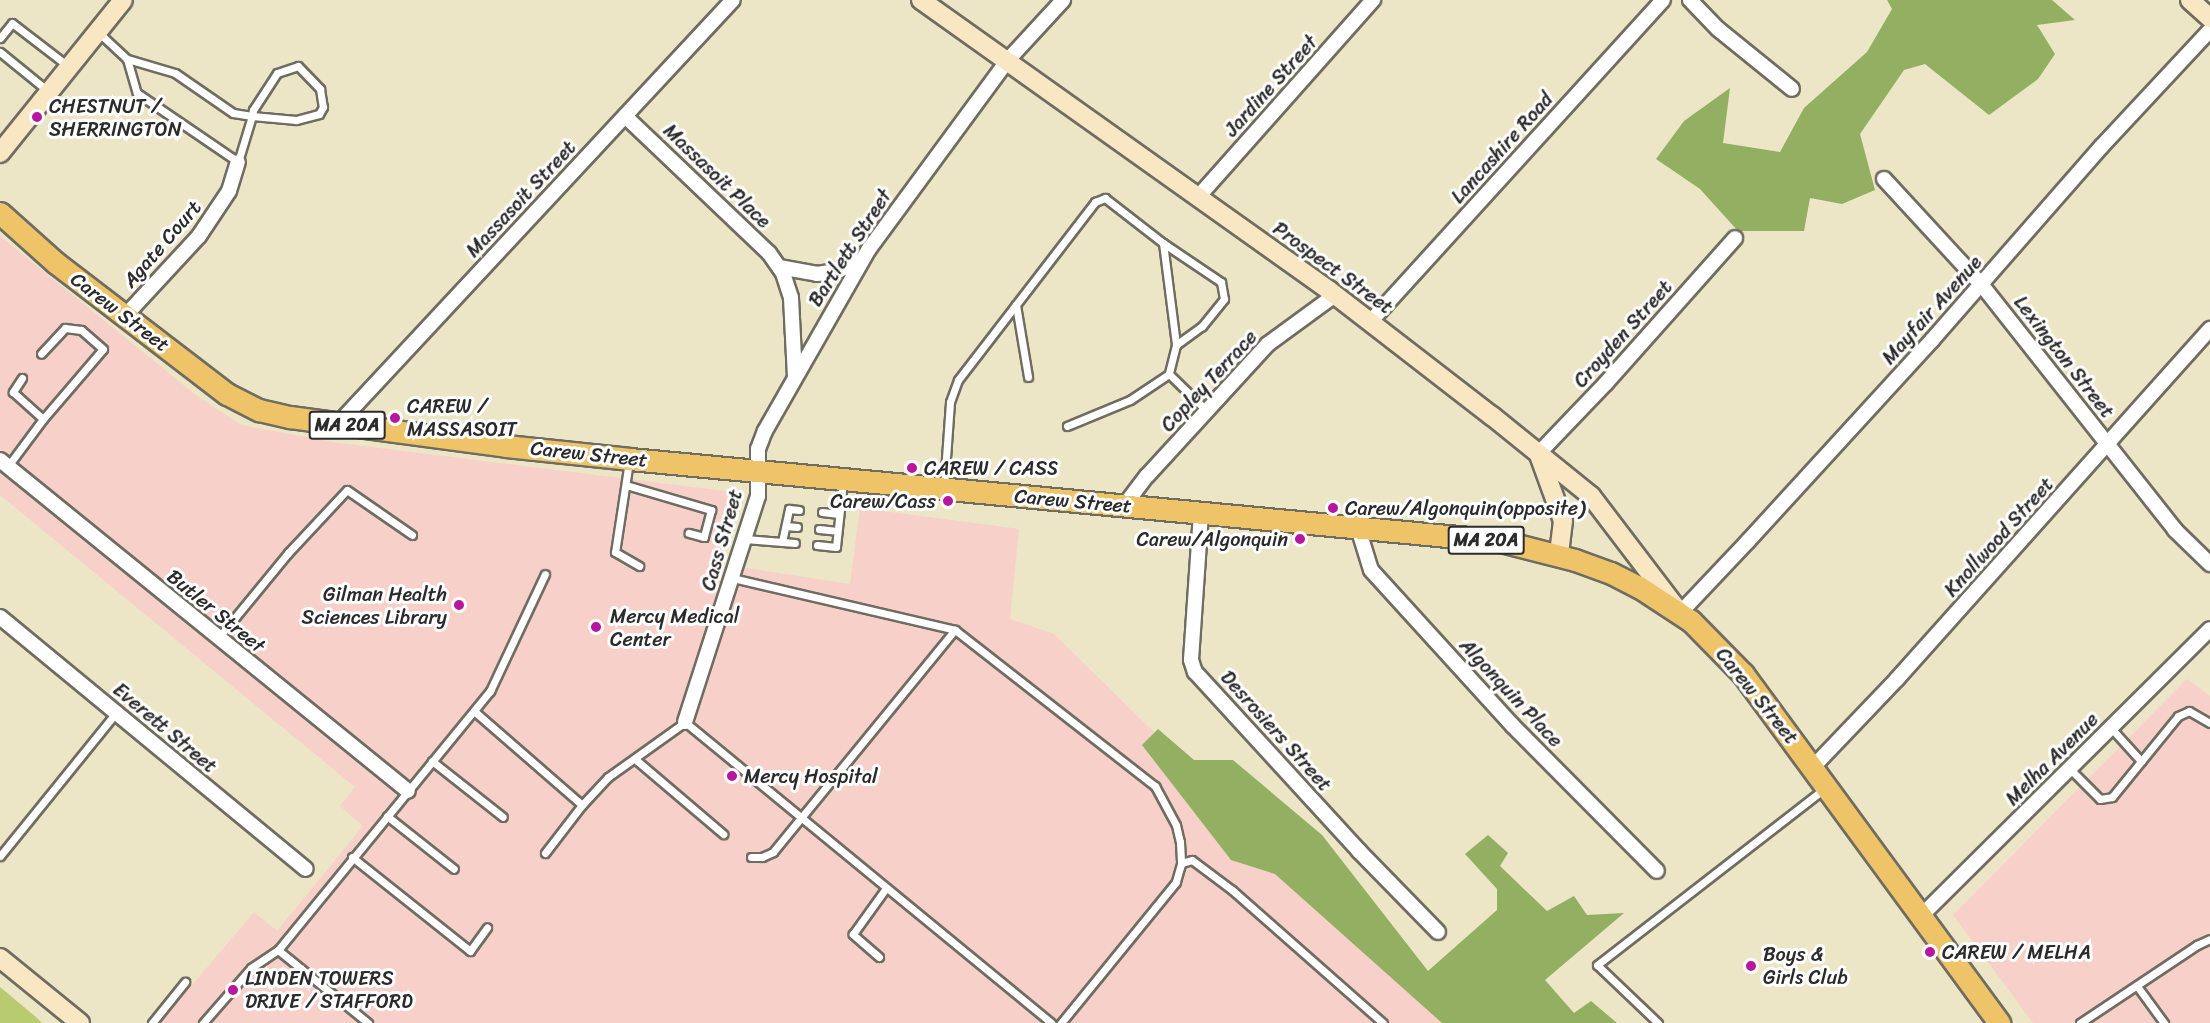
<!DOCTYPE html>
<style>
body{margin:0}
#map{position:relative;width:2210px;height:1023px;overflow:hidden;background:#ece5c6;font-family:Sriracha,sans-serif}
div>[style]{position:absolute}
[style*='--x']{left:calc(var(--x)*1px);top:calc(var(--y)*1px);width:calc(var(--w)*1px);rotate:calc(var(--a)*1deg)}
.built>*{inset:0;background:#f7d0ca}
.green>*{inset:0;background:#b8cb6f}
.forest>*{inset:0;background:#92af62}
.roads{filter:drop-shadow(2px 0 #6f6c61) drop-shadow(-2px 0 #6f6c61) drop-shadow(0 2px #6f6c61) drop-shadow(0 -2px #6f6c61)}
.lane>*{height:7px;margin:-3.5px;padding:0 3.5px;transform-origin:3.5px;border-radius:3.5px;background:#fff}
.street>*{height:14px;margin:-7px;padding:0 7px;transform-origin:7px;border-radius:7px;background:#fff}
.secondary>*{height:18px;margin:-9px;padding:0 9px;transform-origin:9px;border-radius:9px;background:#f9e7c3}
.primary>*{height:21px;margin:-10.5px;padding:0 10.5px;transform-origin:10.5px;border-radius:10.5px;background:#efc469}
.dots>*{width:16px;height:16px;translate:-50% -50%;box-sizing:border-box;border:3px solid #fff;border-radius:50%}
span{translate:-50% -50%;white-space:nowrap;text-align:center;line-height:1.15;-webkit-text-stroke:6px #fff;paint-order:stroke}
.shield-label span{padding:2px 4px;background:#fff;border:2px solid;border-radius:4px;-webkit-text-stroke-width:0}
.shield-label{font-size:18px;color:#2b2b2b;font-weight:700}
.street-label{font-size:20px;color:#2b2b2b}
.poi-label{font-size:20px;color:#2b2b2b}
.left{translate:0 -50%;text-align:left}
.right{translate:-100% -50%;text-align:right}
</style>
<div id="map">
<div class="built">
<div style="clip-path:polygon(0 236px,197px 396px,241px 425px,339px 443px,741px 493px,720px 564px,850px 584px,860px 508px,1019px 529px,1010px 619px,1054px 634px,1450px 1023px,160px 1023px,254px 912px,277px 931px,363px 826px,340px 806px,355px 787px,0 495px)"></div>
<div style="clip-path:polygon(2187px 679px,2210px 696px,2210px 1023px,2033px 1023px,1953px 915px)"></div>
</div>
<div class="green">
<div style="clip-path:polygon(0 987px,37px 1018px,42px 1023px,0 1023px)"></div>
</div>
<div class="forest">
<div style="clip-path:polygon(1887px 0,2052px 0,2075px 20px,2037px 25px,2055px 54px,2038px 79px,1989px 115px,1925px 64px,1904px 70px,1860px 134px,1875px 190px,1842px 204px,1810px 198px,1804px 231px,1738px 231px,1700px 189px,1656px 159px,1684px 121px,1730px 88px,1723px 143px,1780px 152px,1804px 108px,1867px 52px,1892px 9px)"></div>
<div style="clip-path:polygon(1158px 729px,1194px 760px,1233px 760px,1322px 835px,1428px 971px,1497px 910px,1497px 889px,1465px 854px,1488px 835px,1508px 853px,1500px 866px,1547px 911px,1574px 896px,1587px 915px,1624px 913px,1545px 980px,1574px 1013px,1591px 1001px,1617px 1023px,1442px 1023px,1275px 874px,1231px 860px,1142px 745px)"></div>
</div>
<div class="roads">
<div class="lane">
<div style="--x:98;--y:32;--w:40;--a:43"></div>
<div style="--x:127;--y:59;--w:35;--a:74"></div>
<div style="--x:137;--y:93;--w:122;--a:34.3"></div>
<div style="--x:238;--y:162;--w:48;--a:-73.1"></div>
<div style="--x:252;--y:116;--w:6;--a:-81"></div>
<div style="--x:253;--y:110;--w:44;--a:-57"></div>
<div style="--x:277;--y:73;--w:22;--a:-18"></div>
<div style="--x:298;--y:66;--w:32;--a:46"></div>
<div style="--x:320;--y:89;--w:18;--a:81"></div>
<div style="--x:323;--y:107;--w:8;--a:120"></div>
<div style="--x:319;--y:114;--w:24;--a:165"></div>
<div style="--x:296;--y:120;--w:44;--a:-174.8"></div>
<div style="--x:252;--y:116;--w:19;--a:-171"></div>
<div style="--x:233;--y:113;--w:70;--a:-145.4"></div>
<div style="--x:175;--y:73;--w:50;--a:-163.7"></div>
<div style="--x:0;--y:38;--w:19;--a:-51"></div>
<div style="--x:12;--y:23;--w:71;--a:37.5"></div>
<div style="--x:0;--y:52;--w:63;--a:39.2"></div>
<div style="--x:1163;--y:243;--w:70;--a:33.9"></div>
<div style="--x:1221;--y:282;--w:17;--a:80"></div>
<div style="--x:1224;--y:299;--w:35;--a:129"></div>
<div style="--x:1202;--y:326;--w:32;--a:144"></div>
<div style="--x:1016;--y:305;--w:73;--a:80.5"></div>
<div style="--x:22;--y:378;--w:17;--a:123"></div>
<div style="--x:13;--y:392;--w:40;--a:42"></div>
<div style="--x:1067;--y:426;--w:68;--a:-22.4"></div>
<div style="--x:1130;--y:400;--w:47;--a:-33.7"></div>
<div style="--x:1169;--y:374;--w:53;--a:44.2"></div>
<div style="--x:629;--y:461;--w:92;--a:98.7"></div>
<div style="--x:615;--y:552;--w:28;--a:30"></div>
<div style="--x:8;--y:466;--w:59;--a:-53.3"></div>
<div style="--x:43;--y:419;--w:92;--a:-49.4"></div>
<div style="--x:103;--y:349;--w:29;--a:-139"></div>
<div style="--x:81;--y:330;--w:16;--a:-173"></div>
<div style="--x:65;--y:328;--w:35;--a:133"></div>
<div style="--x:626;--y:485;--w:89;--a:16.4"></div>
<div style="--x:711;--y:510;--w:28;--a:105"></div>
<div style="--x:704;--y:537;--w:16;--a:-165"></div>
<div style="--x:944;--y:486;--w:84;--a:-85.9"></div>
<div style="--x:950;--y:402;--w:23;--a:-70"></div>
<div style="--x:958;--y:380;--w:225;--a:-52.4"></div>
<div style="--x:1095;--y:202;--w:11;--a:-22"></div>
<div style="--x:1105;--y:198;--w:73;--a:37.8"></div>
<div style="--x:1163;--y:243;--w:103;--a:82.7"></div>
<div style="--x:1176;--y:345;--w:30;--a:104"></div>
<div style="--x:822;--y:512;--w:17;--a:7"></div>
<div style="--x:786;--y:526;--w:11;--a:5"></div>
<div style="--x:819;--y:529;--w:18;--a:6"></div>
<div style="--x:745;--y:539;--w:50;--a:4.6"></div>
<div style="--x:782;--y:542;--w:34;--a:-78"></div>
<div style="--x:789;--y:509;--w:10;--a:6"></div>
<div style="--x:817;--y:545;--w:19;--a:6"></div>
<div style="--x:836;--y:547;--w:65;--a:-83.9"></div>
<div style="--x:732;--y:578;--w:229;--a:13.1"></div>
<div style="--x:955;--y:630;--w:254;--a:38"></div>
<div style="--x:1155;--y:786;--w:44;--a:61.7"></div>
<div style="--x:1176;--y:825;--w:17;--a:77"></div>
<div style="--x:1180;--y:842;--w:22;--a:87"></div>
<div style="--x:1181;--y:864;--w:19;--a:106"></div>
<div style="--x:1176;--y:882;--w:182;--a:129.2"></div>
<div style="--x:219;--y:637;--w:109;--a:-50.6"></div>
<div style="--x:288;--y:553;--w:86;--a:-46.9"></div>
<div style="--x:347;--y:490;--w:79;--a:34.7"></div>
<div style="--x:474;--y:711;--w:143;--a:41"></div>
<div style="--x:2111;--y:728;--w:45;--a:47.7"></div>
<div style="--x:635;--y:759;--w:116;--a:40.4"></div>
<div style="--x:432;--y:761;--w:90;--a:38.3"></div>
<div style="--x:2070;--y:769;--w:42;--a:45"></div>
<div style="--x:2100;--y:799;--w:12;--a:-9"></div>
<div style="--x:2112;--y:797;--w:104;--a:-50.8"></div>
<div style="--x:2178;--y:716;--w:12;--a:-24"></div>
<div style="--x:2189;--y:711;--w:24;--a:30"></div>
<div style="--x:387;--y:816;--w:85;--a:38.3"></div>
<div style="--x:545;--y:853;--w:61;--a:-52.4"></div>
<div style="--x:582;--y:805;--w:38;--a:-47"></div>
<div style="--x:608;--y:777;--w:95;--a:-35.5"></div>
<div style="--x:685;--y:722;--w:474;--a:39.4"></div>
<div style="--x:0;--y:856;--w:184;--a:-51"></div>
<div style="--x:352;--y:857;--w:151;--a:38.5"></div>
<div style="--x:470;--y:951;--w:29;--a:-54"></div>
<div style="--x:751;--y:857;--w:11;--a:0"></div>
<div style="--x:762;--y:857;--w:12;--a:-24"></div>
<div style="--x:773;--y:852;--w:287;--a:-50.7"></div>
<div style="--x:1181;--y:863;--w:11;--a:-15"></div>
<div style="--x:1192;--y:860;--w:50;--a:36.9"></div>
<div style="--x:1232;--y:890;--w:201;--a:41.4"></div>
<div style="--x:278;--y:950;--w:116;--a:39"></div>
<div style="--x:879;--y:957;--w:35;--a:-139"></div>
<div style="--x:853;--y:934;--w:57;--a:-54.3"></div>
<div style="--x:2137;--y:986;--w:46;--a:53.9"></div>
<div style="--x:152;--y:1023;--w:53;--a:-51.2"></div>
<div style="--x:203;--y:1023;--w:73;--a:-48.9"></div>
<div style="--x:251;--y:968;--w:32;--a:-34"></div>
<div style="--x:278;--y:950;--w:335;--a:-50.7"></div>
<div style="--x:490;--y:691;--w:129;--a:-64.8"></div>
<div style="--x:1658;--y:1023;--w:84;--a:-136.4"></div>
<div style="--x:1597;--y:965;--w:289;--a:-37.8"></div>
<div style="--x:2080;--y:1023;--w:141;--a:-33.7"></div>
<div style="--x:2197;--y:945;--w:14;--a:-25"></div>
</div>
<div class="street">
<div style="--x:1690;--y:0;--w:40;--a:46"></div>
<div style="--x:1718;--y:29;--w:95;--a:39"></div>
<div style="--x:625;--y:116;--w:199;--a:43.6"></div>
<div style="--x:769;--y:253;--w:24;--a:55"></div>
<div style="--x:783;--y:273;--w:26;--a:72"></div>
<div style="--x:791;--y:298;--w:78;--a:87.1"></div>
<div style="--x:1884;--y:179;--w:143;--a:47.3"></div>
<div style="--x:1981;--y:284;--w:313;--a:51.7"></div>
<div style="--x:2175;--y:530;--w:49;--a:44.2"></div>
<div style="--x:1198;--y:197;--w:264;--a:-48.4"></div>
<div style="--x:779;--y:267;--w:39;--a:10"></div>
<div style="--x:817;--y:274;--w:20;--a:-9"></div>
<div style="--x:837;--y:271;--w:27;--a:-24"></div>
<div style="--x:125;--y:316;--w:109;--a:-47.2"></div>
<div style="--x:199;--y:236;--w:54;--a:-56.3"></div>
<div style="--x:229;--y:191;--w:30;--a:-73"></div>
<div style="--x:1370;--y:322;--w:435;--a:-47.7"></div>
<div style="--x:338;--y:424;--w:579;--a:-47.03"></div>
<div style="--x:1538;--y:454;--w:98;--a:-46.2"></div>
<div style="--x:1606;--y:383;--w:194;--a:-48.3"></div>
<div style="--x:0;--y:460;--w:525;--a:39.05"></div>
<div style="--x:1124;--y:506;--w:38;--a:-53"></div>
<div style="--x:1147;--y:476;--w:179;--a:-47.5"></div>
<div style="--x:1268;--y:344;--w:83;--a:-36.2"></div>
<div style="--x:1201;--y:513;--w:147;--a:93.9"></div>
<div style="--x:1191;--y:660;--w:13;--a:72"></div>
<div style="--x:1195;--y:672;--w:243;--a:47.5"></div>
<div style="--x:1359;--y:851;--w:113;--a:45.7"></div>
<div style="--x:1358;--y:528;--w:44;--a:72.8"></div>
<div style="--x:1371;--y:570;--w:211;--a:47.7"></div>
<div style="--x:1513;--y:726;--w:204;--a:45.2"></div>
<div style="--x:1680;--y:613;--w:99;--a:-46.6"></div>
<div style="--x:1748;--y:541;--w:273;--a:-47.5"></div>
<div style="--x:1932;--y:340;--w:257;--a:-48.8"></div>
<div style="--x:2101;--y:147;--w:160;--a:-47"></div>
<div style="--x:0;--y:617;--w:396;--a:39.5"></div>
<div style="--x:685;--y:722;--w:237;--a:-72.1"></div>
<div style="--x:758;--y:496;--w:47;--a:-90"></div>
<div style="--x:758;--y:449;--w:19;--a:-69"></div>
<div style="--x:765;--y:431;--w:210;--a:-60.3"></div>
<div style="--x:869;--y:249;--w:233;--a:-53.7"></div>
<div style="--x:1007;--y:61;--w:83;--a:-47.4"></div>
<div style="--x:1813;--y:767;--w:122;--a:-46.3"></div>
<div style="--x:1897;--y:679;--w:470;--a:-48.2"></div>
<div style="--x:1921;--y:916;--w:407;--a:-44.8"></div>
</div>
<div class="secondary">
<div style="--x:921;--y:0;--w:502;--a:35.43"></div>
<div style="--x:1330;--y:291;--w:205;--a:37.7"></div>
<div style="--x:1492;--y:416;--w:127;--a:38.9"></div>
<div style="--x:1591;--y:496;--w:142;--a:52.7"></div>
<div style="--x:2190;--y:0;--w:27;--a:42"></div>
<div style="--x:0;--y:153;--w:196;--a:-51.2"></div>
<div style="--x:1539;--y:455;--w:70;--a:70"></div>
<div style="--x:1563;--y:521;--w:35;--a:97"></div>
<div style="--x:0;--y:958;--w:103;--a:39.1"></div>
</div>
<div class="primary">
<div style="--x:0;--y:213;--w:75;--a:41.8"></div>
<div style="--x:56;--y:263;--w:215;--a:37.5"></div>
<div style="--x:227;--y:394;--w:36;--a:27"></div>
<div style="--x:259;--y:410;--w:32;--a:13"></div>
<div style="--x:290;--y:417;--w:218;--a:7.6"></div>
<div style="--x:506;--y:446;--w:125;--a:6"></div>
<div style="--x:630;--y:459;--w:875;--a:5.38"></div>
<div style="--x:1501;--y:541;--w:76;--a:14.4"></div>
<div style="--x:1575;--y:560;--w:38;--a:20"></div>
<div style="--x:1611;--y:573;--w:31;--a:27"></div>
<div style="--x:1639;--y:587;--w:62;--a:33.2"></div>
<div style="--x:1691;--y:621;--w:74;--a:45.5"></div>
<div style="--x:1743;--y:674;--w:433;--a:53.7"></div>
</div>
</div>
<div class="dots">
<div style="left:37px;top:117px;background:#b5179e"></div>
<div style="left:395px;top:418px;background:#b5179e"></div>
<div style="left:912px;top:468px;background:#b5179e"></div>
<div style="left:948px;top:501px;background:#b5179e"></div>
<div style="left:1333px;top:508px;background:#b5179e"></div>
<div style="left:1300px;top:539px;background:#b5179e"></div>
<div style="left:459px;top:605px;background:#b5179e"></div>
<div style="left:596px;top:627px;background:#b5179e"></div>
<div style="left:732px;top:776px;background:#b5179e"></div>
<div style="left:1930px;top:952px;background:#b5179e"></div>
<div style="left:1751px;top:966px;background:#b5179e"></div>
<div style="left:233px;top:990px;background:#b5179e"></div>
</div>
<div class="shield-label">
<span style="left:347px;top:425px">MA 20A</span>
<span style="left:1486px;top:540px">MA 20A</span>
</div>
<div class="street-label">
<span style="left:1271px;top:86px;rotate:-48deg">Jardine Street</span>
<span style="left:1502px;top:148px;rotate:-48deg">Lancashire Road</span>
<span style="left:717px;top:176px;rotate:44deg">Massasoit Place</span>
<span style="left:521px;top:199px;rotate:-47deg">Massasoit Street</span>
<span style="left:162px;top:244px;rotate:-49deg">Agate Court</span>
<span style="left:850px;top:248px;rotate:-57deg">Bartlett Street</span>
<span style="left:1333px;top:268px;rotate:36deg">Prospect Street</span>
<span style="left:1932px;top:310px;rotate:-48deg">Mayfair Avenue</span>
<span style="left:120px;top:312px;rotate:37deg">Carew Street</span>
<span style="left:1623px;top:334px;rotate:-48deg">Croyden Street</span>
<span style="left:2064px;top:357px;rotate:52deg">Lexington Street</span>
<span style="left:1209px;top:381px;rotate:-47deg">Copley Terrace</span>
<span style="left:589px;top:454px;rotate:6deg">Carew Street</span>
<span style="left:1073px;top:501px;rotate:5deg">Carew Street</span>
<span style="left:1999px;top:537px;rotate:-48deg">Knollwood Street</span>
<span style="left:722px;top:540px;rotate:-74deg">Cass Street</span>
<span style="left:216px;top:611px;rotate:39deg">Butler Street</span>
<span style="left:1511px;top:693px;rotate:47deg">Algonquin Place</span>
<span style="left:1757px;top:696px;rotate:51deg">Carew Street</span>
<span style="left:165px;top:728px;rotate:40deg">Everett Street</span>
<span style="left:1276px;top:731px;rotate:48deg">Desrosiers Street</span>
<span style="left:2052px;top:759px;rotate:-45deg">Melha Avenue</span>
</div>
<div class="poi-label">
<span class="left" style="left:49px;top:118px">CHESTNUT /<br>SHERRINGTON</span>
<span class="left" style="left:407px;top:418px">CAREW /<br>MASSASOIT</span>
<span class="left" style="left:924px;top:468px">CAREW / CASS</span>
<span class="right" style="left:936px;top:501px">Carew/Cass</span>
<span class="left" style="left:1345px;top:508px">Carew/Algonquin(opposite)</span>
<span class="right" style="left:1288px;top:539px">Carew/Algonquin</span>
<span class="right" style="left:447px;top:606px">Gilman Health<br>Sciences Library</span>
<span class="left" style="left:610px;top:628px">Mercy Medical<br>Center</span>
<span class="left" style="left:744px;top:776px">Mercy Hospital</span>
<span class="left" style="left:1942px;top:952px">CAREW / MELHA</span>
<span class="left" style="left:1763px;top:966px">Boys &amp;<br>Girls Club</span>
<span class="left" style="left:245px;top:990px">LINDEN TOWERS<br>DRIVE / STAFFORD</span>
</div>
</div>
